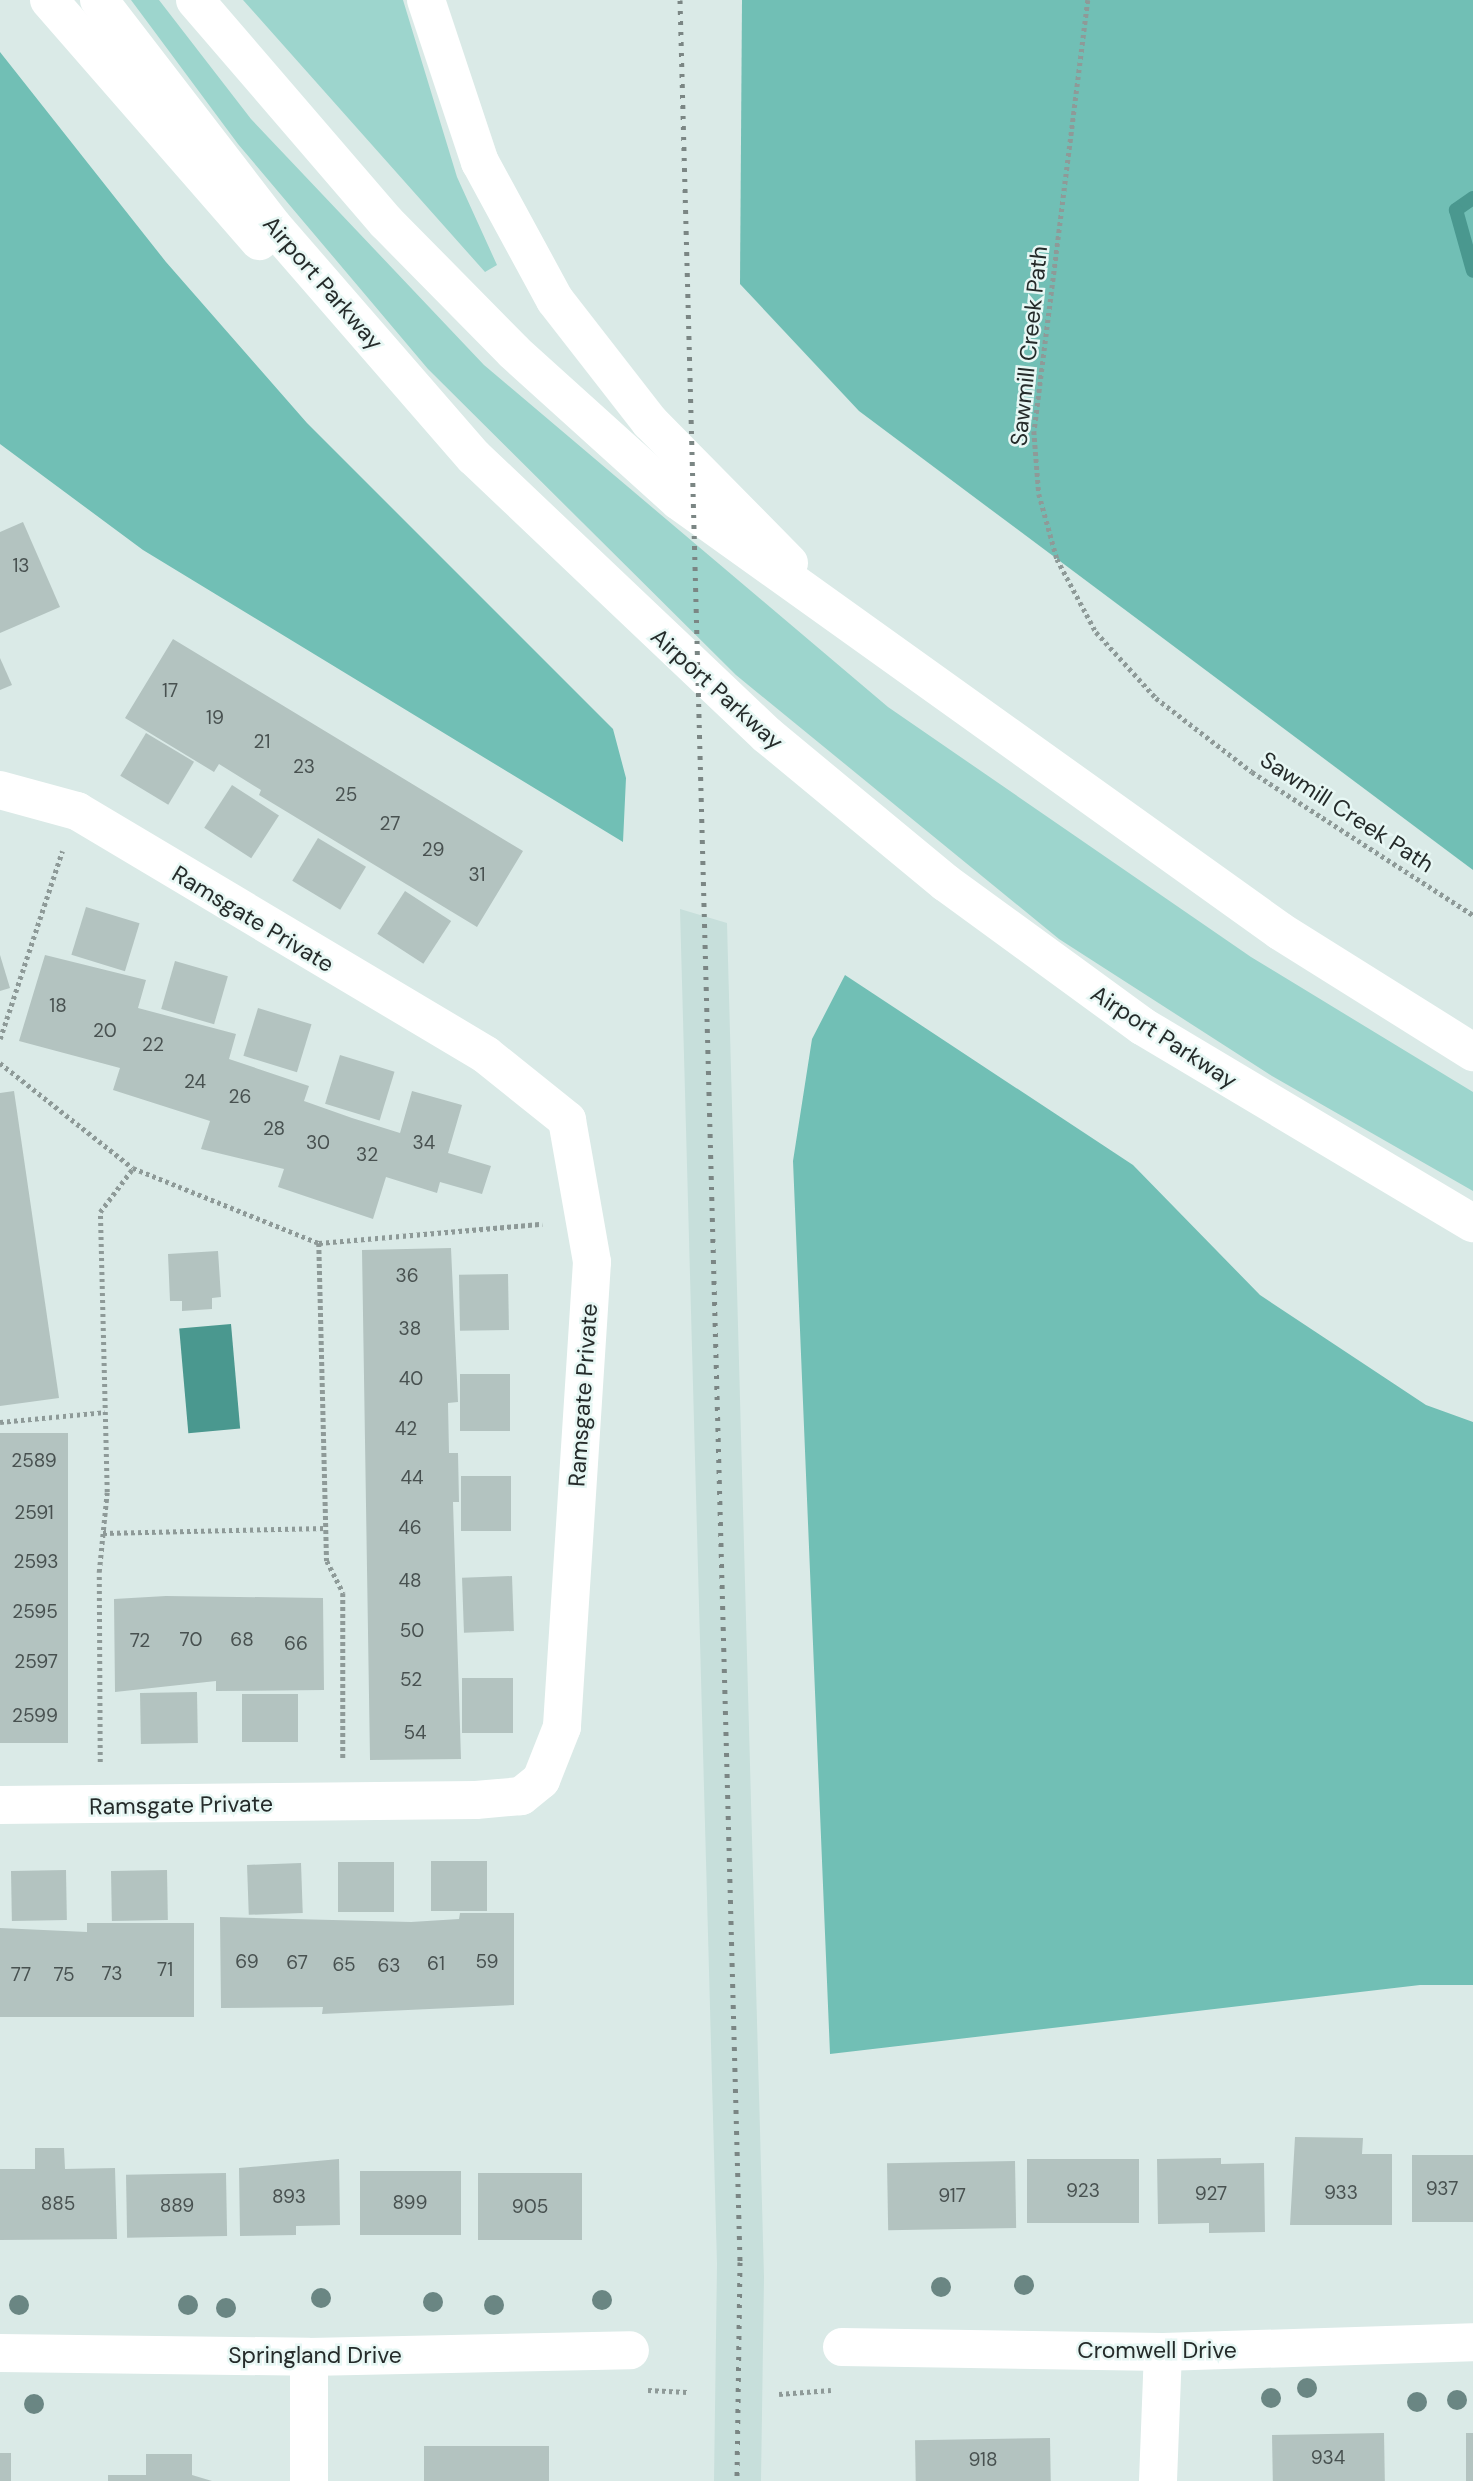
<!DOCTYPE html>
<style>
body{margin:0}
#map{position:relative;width:1473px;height:2481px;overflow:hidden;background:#daeae7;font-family:"DM Sans",sans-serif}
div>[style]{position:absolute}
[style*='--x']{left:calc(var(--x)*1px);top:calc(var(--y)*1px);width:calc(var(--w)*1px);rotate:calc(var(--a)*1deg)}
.built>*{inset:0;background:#c7dfdb}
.green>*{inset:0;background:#9dd5cd}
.forest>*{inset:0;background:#71bfb5}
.water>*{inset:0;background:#4a988f;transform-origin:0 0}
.stream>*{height:14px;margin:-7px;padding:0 7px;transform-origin:7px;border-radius:7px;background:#4a988f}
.building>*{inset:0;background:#b3c3c0;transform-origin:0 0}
.path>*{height:4.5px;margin-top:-2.25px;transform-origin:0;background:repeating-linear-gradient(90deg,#8e9a98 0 3.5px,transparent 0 7px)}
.street>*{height:38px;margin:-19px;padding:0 19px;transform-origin:19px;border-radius:19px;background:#fff}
.highway>*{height:38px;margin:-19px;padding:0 19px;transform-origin:19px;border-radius:19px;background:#fff}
.rail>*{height:5px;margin-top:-2.5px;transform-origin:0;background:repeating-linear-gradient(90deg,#7b8684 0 3.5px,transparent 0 10.5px)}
.trees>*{width:20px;height:20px;margin:-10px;border-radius:50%;background:#6a8683}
span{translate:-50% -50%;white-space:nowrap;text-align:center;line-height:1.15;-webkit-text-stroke:5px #e7f7f4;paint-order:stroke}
.number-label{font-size:19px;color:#485150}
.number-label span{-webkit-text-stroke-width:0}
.street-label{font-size:23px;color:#252b2a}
</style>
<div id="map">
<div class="built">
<div style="clip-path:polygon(680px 909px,727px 923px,764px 2277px,761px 2481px,714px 2481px,717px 2264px)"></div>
</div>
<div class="green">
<div style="clip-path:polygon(131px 0,159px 0,251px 119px,484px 365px,888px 707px,1251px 957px,1473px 1092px,1473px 1191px,1272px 1076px,1059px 939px,736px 675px,428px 369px,238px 144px)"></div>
<div style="clip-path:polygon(243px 0,403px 0,457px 177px,497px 265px,485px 272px)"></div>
</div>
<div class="forest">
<div style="clip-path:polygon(742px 0,1473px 0,1473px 870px,859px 411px,740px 284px)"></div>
<div style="clip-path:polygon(0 52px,166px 262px,307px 423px,613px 729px,626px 778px,623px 842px,143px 550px,0 444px)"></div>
<div style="clip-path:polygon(845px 975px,1133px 1165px,1260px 1295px,1426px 1405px,1473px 1422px,1473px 1985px,1420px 1985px,830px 2054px,793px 1161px,812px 1039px)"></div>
</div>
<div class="water">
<div style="left:231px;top:1324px;width:105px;height:52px;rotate:85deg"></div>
</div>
<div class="stream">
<div style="--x:1473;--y:198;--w:21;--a:145"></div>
<div style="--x:1456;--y:210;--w:63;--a:74.4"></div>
</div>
<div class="building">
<div style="clip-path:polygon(23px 522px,60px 607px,0 633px,0 532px)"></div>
<div style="clip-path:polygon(173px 639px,523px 851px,477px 927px,259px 795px,261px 790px,219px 764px,214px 772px,125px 718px)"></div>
<div style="clip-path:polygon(0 658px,12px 685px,0 690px)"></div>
<div style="left:146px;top:733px;width:56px;height:50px;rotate:31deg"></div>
<div style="left:232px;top:785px;width:56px;height:51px;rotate:33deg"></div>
<div style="left:318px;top:838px;width:56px;height:50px;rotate:31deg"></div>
<div style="left:405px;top:891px;width:55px;height:51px;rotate:33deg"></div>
<div style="left:86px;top:907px;width:56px;height:50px;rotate:17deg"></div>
<div style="clip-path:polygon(0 955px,10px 988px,0 991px)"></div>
<div style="clip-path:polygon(45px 955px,146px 980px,138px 1008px,236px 1034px,229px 1059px,309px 1086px,304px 1101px,352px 1118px,400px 1133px,412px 1091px,462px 1105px,448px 1153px,491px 1166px,482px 1194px,440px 1182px,437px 1193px,386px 1177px,373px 1219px,278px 1187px,284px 1169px,201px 1149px,210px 1121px,113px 1090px,120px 1068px,19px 1041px)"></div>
<div style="left:175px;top:961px;width:55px;height:50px;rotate:16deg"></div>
<div style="left:258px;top:1008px;width:56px;height:50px;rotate:17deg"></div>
<div style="left:340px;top:1055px;width:57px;height:51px;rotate:17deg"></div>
<div style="clip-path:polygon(14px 1091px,59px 1398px,0 1406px,0 1093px)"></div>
<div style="clip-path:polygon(451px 1248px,458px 1402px,448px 1403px,449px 1453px,458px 1453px,459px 1502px,453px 1502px,461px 1759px,370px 1760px,362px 1250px)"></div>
<div style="clip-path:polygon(218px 1251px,221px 1297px,212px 1298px,212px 1309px,182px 1311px,182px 1301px,170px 1301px,168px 1254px)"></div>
<div style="left:508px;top:1274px;width:56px;height:49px;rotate:89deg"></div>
<div style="left:510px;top:1374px;width:57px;height:50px;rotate:90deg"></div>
<div style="left:0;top:1433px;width:68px;height:310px"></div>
<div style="left:461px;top:1476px;width:50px;height:55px"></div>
<div style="left:512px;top:1576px;width:55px;height:50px;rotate:88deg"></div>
<div style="clip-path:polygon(166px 1596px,323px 1598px,324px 1690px,216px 1691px,216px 1681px,115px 1692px,114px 1599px)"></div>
<div style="left:462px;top:1678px;width:51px;height:55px"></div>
<div style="left:197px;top:1692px;width:51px;height:57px;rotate:89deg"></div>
<div style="left:298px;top:1694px;width:48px;height:56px;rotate:90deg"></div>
<div style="left:431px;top:1861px;width:56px;height:50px"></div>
<div style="left:394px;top:1862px;width:50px;height:56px;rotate:90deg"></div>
<div style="left:301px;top:1863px;width:50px;height:54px;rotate:88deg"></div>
<div style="left:66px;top:1870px;width:50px;height:55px;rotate:89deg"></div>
<div style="left:167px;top:1870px;width:50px;height:56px;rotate:89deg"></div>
<div style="clip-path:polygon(460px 1913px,514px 1913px,514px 2005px,322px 2014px,323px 2007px,221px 2008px,220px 1917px,411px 1922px,459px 1919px)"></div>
<div style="clip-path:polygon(87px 1923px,194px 1923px,194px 2017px,0 2017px,0 1928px,87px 1932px)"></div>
<div style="clip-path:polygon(1295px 2137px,1363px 2138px,1362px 2154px,1392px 2154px,1392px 2225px,1290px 2225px)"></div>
<div style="clip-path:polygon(35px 2148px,64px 2148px,65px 2169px,115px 2168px,117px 2239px,0 2240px,0 2169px,35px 2169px)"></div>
<div style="left:1473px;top:2155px;width:67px;height:61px;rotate:90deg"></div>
<div style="clip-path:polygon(1221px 2158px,1221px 2164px,1264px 2163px,1265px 2232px,1209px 2233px,1209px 2223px,1158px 2224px,1157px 2159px)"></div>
<div style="clip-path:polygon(339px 2159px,340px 2225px,296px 2226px,296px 2235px,240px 2236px,239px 2168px)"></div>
<div style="left:1027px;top:2159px;width:112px;height:64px"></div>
<div style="left:1015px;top:2161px;width:67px;height:128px;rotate:89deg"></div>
<div style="left:461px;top:2171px;width:64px;height:101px;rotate:90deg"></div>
<div style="left:226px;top:2173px;width:63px;height:100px;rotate:89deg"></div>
<div style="left:582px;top:2173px;width:67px;height:104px;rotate:90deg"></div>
<div style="left:1384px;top:2433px;width:48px;height:112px;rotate:89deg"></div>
<div style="left:1466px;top:2433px;width:7px;height:48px"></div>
<div style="left:1050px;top:2438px;width:43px;height:135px;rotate:89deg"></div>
<div style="left:424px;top:2446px;width:125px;height:35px"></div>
<div style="left:0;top:2453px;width:11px;height:28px"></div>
<div style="clip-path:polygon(146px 2454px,192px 2454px,192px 2475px,212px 2481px,108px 2481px,108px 2475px,146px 2475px)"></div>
</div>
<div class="path">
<div style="--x:1088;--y:0;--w:434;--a:97.1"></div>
<div style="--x:1034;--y:431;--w:63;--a:85.5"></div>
<div style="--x:1039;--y:494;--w:67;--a:74.5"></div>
<div style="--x:1057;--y:559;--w:83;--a:61.9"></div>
<div style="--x:1096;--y:632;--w:89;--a:47.7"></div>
<div style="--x:1156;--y:698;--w:121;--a:37.6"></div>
<div style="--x:1252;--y:772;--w:263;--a:32.9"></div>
<div style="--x:0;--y:1039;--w:198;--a:-71.7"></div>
<div style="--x:0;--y:1063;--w:169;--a:38.3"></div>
<div style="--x:133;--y:1168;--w:201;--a:22"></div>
<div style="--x:319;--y:1243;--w:224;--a:-4.9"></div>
<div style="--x:319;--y:1243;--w:318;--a:88.6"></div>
<div style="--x:327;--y:1561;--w:36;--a:63"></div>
<div style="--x:343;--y:1593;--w:167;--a:90"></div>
<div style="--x:0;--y:1422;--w:105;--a:-5.4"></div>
<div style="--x:103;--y:1533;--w:223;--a:-1.3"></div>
<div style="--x:100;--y:1762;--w:190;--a:-90.3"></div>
<div style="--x:99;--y:1572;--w:80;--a:-84.3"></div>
<div style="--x:107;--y:1492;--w:280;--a:-91.4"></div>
<div style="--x:100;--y:1212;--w:55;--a:-53.1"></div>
<div style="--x:648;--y:2390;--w:39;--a:3"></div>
<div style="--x:779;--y:2394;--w:52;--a:-4.4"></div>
</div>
<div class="street">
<div style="--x:0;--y:790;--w:80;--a:15.3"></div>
<div style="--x:77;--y:811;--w:476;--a:30.8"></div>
<div style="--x:486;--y:1055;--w:104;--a:38.7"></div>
<div style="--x:567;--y:1120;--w:144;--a:80"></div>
<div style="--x:592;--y:1262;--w:466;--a:93.7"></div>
<div style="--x:562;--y:1727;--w:57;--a:111.6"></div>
<div style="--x:541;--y:1780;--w:26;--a:141"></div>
<div style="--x:521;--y:1796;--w:45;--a:174.9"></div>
<div style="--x:476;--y:1800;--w:476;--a:179.4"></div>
<div style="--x:842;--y:2347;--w:321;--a:0.9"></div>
<div style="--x:1163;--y:2352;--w:310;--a:-1.8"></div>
<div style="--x:0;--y:2353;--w:309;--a:0.7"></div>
<div style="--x:309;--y:2357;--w:321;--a:-1.2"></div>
<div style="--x:309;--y:2357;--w:124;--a:90"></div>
<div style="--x:1158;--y:2481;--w:129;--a:-87.8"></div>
</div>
<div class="highway">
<div style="--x:49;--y:0;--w:320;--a:48.9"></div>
<div style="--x:99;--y:0;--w:285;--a:52.4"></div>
<div style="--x:273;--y:226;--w:306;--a:49"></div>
<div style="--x:474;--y:457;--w:404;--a:43.5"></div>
<div style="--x:767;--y:735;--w:232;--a:39.6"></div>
<div style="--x:946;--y:883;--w:243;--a:36.1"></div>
<div style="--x:1142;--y:1026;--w:385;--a:30.8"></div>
<div style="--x:195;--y:0;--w:293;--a:49.3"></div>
<div style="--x:386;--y:222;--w:182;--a:45.4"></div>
<div style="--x:514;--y:352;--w:222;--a:42.1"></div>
<div style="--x:679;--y:501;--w:739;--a:35.58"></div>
<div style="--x:1280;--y:931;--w:228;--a:32.1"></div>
<div style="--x:426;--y:0;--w:171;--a:71.6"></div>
<div style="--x:480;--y:162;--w:157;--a:61.5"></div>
<div style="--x:555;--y:300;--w:155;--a:52.1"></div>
<div style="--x:650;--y:422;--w:198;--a:45.4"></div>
</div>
<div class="rail">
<div style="--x:680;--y:0;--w:2263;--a:88.48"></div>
<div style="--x:740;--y:2262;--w:219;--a:90.8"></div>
</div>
<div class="trees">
<div style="left:1024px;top:2285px"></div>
<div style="left:941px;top:2287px"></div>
<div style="left:321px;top:2298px"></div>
<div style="left:602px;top:2300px"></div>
<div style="left:433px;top:2302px"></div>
<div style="left:19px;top:2305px"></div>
<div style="left:188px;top:2305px"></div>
<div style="left:494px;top:2305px"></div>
<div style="left:226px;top:2308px"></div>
<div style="left:1307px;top:2388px"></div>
<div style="left:1271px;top:2398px"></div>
<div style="left:1457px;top:2400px"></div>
<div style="left:1417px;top:2402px"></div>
<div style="left:34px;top:2404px"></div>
</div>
<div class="number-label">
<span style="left:21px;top:566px">13</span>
<span style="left:170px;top:691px">17</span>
<span style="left:215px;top:718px">19</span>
<span style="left:262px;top:742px">21</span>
<span style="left:304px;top:767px">23</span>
<span style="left:346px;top:795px">25</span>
<span style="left:390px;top:824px">27</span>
<span style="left:433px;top:850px">29</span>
<span style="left:477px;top:875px">31</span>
<span style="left:58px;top:1006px">18</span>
<span style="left:105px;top:1031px">20</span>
<span style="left:153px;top:1045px">22</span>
<span style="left:195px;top:1082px">24</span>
<span style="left:240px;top:1097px">26</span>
<span style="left:274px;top:1129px">28</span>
<span style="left:318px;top:1143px">30</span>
<span style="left:424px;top:1143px">34</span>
<span style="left:367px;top:1155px">32</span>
<span style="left:407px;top:1276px">36</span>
<span style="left:410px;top:1329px">38</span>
<span style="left:411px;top:1379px">40</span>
<span style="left:406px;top:1429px">42</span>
<span style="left:34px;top:1461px">2589</span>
<span style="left:412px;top:1478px">44</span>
<span style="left:34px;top:1513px">2591</span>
<span style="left:410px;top:1528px">46</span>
<span style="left:36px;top:1562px">2593</span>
<span style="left:410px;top:1581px">48</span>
<span style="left:35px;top:1612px">2595</span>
<span style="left:412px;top:1631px">50</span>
<span style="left:191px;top:1640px">70</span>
<span style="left:242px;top:1640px">68</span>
<span style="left:140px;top:1641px">72</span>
<span style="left:296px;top:1644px">66</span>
<span style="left:36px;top:1662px">2597</span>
<span style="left:411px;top:1680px">52</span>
<span style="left:35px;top:1716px">2599</span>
<span style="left:415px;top:1733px">54</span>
<span style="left:247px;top:1962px">69</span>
<span style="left:487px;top:1962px">59</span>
<span style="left:297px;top:1963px">67</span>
<span style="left:436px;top:1964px">61</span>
<span style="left:344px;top:1965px">65</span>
<span style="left:389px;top:1966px">63</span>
<span style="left:165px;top:1970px">71</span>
<span style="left:112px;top:1974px">73</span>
<span style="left:21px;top:1975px">77</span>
<span style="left:64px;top:1975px">75</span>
<span style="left:1442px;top:2189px">937</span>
<span style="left:1083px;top:2191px">923</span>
<span style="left:1341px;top:2193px">933</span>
<span style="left:1211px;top:2194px">927</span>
<span style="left:952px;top:2196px">917</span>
<span style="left:289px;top:2197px">893</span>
<span style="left:410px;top:2203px">899</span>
<span style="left:58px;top:2204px">885</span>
<span style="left:177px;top:2206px">889</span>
<span style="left:530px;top:2207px">905</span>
<span style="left:1328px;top:2458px">934</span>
<span style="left:983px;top:2460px">918</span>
</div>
<div class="street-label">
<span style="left:323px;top:283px;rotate:49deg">Airport Parkway</span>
<span style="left:1029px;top:346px;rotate:-84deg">Sawmill Creek Path</span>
<span style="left:717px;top:689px;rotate:42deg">Airport Parkway</span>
<span style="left:1347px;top:812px;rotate:33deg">Sawmill Creek Path</span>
<span style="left:253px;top:919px;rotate:31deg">Ramsgate Private</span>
<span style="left:1164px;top:1037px;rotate:33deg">Airport Parkway</span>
<span style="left:583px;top:1395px;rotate:-86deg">Ramsgate Private</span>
<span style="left:181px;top:1805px;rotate:-1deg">Ramsgate Private</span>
<span style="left:1157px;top:2350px">Cromwell Drive</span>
<span style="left:315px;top:2355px">Springland Drive</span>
</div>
</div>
